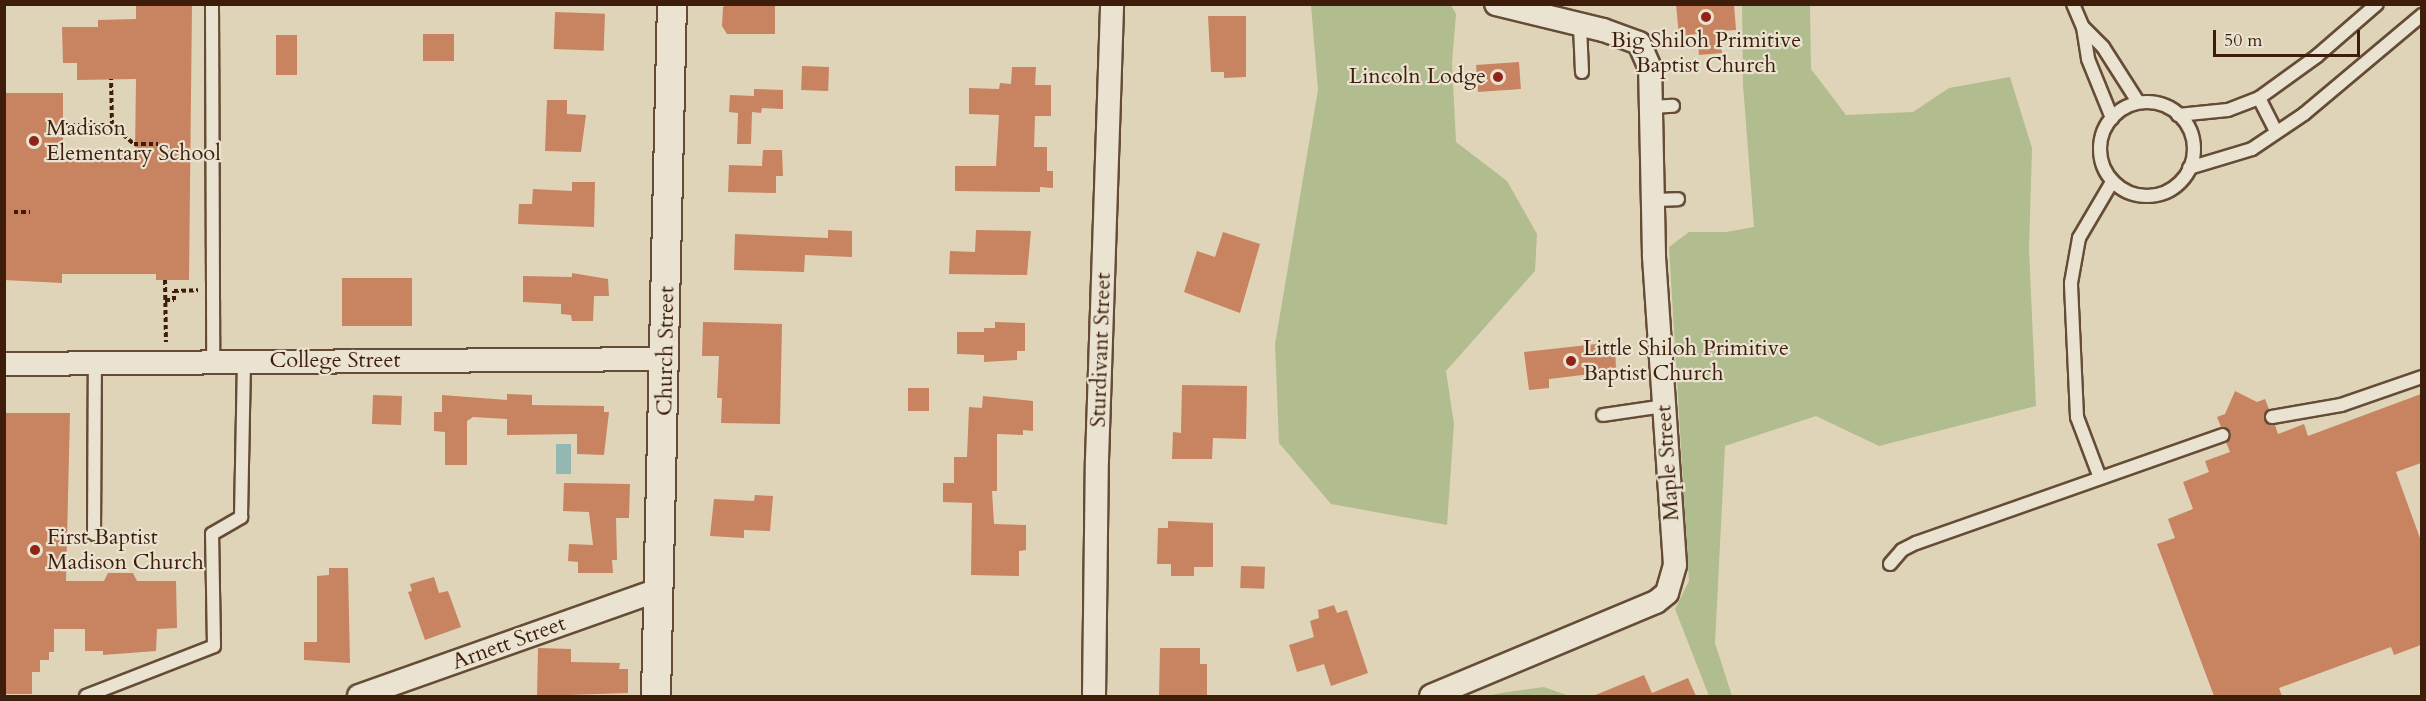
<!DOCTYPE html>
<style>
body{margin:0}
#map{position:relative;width:2426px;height:701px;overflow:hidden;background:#dfd4b8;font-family:Cardo,serif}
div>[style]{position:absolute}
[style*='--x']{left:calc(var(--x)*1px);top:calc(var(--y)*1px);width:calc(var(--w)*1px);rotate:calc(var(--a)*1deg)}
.green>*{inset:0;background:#b1bd8f}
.water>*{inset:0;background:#93b8b1;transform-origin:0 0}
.building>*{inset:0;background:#c88360;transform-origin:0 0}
.path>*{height:4px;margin-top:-2px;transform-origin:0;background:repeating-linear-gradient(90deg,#3e1e0a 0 4.5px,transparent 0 7.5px)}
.roads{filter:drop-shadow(2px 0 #664c36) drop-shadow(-2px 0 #664c36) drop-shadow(0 2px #664c36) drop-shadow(0 -2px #664c36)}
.service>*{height:12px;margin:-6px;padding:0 6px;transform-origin:6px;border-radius:6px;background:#eae3d1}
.service>.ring{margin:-6px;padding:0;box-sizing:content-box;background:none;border:12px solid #eae3d1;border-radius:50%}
.minor>*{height:22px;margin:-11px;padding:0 11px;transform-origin:11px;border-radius:11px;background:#eae3d1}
.tertiary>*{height:28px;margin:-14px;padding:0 14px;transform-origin:14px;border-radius:14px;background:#eae3d1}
.dots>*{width:16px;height:16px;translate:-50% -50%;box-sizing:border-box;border:3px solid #eae3d1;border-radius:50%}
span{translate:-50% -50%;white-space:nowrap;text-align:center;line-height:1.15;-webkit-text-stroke:4.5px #eae3d1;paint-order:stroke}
.poi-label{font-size:22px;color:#3e1e0a}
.right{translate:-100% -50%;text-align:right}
.left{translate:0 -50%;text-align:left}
.street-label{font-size:22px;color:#3e1e0a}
.frame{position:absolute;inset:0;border:6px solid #3e1e0a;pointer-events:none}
.scale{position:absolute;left:2213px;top:30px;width:147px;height:27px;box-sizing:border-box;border:3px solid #3e1e0a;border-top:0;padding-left:8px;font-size:18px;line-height:21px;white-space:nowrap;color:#3e1e0a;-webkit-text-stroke:4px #eae3d1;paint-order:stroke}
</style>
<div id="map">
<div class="green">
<div style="clip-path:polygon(1311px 5px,1451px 5px,1456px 14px,1452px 63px,1456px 142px,1507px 181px,1537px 234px,1535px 271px,1446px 371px,1454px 424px,1447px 525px,1331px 504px,1279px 443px,1275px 344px,1318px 90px)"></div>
<div style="clip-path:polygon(1742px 5px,1810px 5px,1811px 69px,1846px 115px,1913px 112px,1949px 88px,2010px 77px,2032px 148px,2029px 249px,2036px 406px,1879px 446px,1816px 416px,1725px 446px,1715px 643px,1732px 696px,1709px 696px,1675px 609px,1689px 581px,1669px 247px,1689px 232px,1726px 232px,1754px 227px,1743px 85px)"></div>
<div style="clip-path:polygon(1544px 687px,1569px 696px,1487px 696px,1501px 693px)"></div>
</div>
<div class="water">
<div style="left:556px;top:444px;width:15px;height:30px"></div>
</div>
<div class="building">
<div style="clip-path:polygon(136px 4px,192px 4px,189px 280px,156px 280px,156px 274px,62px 274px,62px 283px,4px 280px,4px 93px,63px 93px,63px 152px,135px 153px,136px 79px,77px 80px,77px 63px,63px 63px,62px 27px,98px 27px,98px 20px,136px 19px)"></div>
<div style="clip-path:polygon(729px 4px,775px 6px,775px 34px,727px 34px,722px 26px,723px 7px)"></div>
<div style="clip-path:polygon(1676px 4px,1734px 4px,1736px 30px,1719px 31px,1722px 53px,1699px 55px,1697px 34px,1679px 36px)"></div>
<div style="left:555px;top:12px;width:50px;height:37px;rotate:2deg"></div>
<div style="clip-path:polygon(1208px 16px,1246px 16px,1246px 77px,1224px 78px,1224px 72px,1211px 72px)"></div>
<div style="left:423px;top:34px;width:31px;height:27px"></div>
<div style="left:276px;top:35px;width:21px;height:40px"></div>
<div style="left:1519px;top:62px;width:27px;height:43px;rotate:86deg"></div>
<div style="left:802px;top:66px;width:27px;height:24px;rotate:2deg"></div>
<div style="clip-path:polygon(1012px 67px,1036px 67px,1035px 85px,1051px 85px,1051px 116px,1035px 116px,1034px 147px,1047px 147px,1047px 171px,1053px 171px,1053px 188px,1040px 187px,1040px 192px,955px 191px,955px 166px,996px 166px,999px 115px,969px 114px,969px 88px,999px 89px,1000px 83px,1011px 84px)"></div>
<div style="clip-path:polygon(754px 89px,783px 90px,783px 109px,762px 108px,761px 113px,752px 112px,751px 144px,737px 144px,738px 113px,729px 112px,730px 95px,754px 96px)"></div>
<div style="clip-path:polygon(547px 100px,567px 100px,567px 114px,586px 115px,581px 152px,545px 151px)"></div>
<div style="clip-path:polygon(763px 150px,782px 150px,783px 176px,776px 176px,776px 193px,728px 192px,729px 165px,762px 166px)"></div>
<div style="clip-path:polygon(572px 182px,595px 182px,594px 227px,518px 224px,519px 204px,532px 204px,533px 189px,572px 191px)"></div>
<div style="clip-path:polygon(828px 230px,852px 231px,852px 257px,805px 255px,804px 272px,734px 270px,735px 234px,828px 238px)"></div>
<div style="clip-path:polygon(976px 230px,1031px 231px,1027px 275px,949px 274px,950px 251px,975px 252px)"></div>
<div style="clip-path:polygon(1223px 232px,1260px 244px,1240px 313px,1184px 292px,1197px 251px,1215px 257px)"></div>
<div style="clip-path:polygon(572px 273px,608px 279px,609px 296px,594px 296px,593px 321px,572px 321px,571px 315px,561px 314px,561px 304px,523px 302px,523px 276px,572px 277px)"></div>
<div style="left:342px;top:278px;width:70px;height:48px"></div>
<div style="clip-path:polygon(703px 322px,782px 324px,780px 424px,721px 423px,722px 398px,717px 398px,719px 356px,702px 356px)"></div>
<div style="clip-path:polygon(995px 322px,1025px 323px,1025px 351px,1017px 351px,1017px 360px,984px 362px,984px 355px,957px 354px,957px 332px,984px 332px,984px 328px,995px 328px)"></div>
<div style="clip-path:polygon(1615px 342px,1616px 371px,1549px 379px,1549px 388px,1529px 390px,1524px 352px)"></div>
<div style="clip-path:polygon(1182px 385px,1247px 386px,1246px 439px,1213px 438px,1212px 459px,1172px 459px,1173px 432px,1181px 433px)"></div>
<div style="left:908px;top:388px;width:21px;height:23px"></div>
<div style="clip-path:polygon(2235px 391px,2257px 402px,2265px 399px,2269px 409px,2264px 419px,2275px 425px,2278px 434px,2304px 424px,2308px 436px,2421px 394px,2421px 463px,2396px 472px,2421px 541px,2421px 645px,2394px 655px,2391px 647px,2279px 688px,2282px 696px,2214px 696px,2157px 544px,2175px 538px,2168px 519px,2193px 509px,2183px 482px,2209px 472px,2205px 461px,2230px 452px,2226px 442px,2231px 432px,2221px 427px,2217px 417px,2225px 414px)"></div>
<div style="clip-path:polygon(507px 394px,532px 395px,532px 405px,604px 406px,604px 412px,609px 412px,604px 455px,577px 454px,577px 434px,507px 435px,507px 419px,473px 417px,467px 421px,467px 465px,445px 465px,445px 432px,434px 431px,434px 412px,442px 412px,442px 395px,507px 400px)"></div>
<div style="left:373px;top:395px;width:29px;height:29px;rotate:2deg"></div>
<div style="clip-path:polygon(983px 396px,1033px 401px,1033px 431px,1023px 430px,1023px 435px,997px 434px,997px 491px,992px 491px,994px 524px,1026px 525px,1026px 550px,1019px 551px,1019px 576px,971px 575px,972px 503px,943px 502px,943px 483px,954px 483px,954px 457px,967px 457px,969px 407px,982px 408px)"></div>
<div style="clip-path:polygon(4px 413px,70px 413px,66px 581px,104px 581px,108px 573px,133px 573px,137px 581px,176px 581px,177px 628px,157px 629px,156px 651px,103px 655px,103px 651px,85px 651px,85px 629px,54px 629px,54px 652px,49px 652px,49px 660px,40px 660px,40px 672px,32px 672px,32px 694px,4px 694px)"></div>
<div style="clip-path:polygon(564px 483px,630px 484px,629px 518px,616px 518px,617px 560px,612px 560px,613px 573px,578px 573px,578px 562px,568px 561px,569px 544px,593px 545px,589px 512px,563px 511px)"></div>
<div style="clip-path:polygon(755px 495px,773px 496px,770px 531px,744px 530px,744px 538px,710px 536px,714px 499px,754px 501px)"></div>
<div style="clip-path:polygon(1168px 521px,1213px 523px,1213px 567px,1194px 567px,1194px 576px,1171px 576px,1171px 564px,1157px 564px,1158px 528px,1168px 528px)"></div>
<div style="left:1241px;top:566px;width:24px;height:22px;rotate:2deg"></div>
<div style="clip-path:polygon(329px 568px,348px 568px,350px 663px,304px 660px,304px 642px,317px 642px,317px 576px,329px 575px)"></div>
<div style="clip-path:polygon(434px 577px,439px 593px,448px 591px,461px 627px,425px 640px,408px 592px,412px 591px,410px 584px)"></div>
<div style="clip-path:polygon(1334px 605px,1337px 613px,1347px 610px,1368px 673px,1331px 686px,1324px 664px,1297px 672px,1289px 645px,1314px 637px,1310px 621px,1319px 618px,1318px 610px)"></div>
<div style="clip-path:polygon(538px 648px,571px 649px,571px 662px,620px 663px,619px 669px,628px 669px,628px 693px,537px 696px)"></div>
<div style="clip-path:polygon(1160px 648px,1200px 648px,1200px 664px,1207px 664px,1207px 696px,1159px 696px)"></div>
<div style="clip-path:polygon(1644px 675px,1652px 693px,1688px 678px,1696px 696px,1593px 696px)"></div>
</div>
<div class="path">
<div style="--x:63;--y:125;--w:49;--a:0"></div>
<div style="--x:112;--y:125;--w:46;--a:-91.2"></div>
<div style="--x:112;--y:125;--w:29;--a:41"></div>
<div style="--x:134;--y:144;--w:24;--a:0"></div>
<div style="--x:14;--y:212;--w:16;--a:0"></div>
<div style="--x:165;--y:280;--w:62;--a:89.1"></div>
<div style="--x:165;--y:300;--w:9;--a:0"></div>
<div style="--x:174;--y:300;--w:9;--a:-90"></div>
<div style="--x:174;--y:291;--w:24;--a:-2"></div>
</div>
<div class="roads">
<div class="service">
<div style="--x:212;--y:4;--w:359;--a:89.8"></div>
<div style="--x:2073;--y:4;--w:25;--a:67"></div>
<div style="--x:2083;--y:27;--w:32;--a:81"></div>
<div style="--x:2088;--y:59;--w:64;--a:67.9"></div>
<div style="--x:1580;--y:26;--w:46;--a:87.5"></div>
<div style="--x:2083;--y:27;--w:28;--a:45"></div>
<div style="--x:2103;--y:47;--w:65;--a:57.5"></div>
<div style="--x:2259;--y:98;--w:38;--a:63"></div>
<div class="ring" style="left:2100px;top:102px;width:82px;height:82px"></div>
<div style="--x:1651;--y:107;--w:22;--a:-3"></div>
<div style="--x:2178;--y:115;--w:50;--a:-5.7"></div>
<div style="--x:2228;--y:110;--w:33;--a:-21"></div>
<div style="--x:2259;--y:98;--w:72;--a:-35.9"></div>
<div style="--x:2317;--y:56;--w:79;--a:-40.9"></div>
<div style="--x:2189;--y:168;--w:66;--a:-16.8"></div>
<div style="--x:2252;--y:149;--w:63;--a:-33.9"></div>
<div style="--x:2304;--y:114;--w:154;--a:-40"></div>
<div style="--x:1653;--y:200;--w:25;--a:-2"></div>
<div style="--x:1603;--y:415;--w:62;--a:-8.4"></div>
<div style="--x:2272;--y:417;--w:70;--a:-9.9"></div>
<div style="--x:2341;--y:405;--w:86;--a:-19.1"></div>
<div style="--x:2100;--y:478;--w:65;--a:-110.7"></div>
<div style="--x:2077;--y:417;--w:134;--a:-92.6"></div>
<div style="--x:2071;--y:283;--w:46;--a:-79.9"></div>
<div style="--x:2079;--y:238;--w:65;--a:-59.5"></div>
<div style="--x:94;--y:534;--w:170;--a:-89.7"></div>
<div style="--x:1890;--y:564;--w:18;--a:-49"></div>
<div style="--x:1902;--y:550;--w:16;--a:-27"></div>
<div style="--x:1916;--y:543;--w:325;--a:-19.4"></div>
<div style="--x:86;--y:696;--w:137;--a:-21.3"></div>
<div style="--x:214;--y:646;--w:112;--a:-91"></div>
<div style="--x:212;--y:534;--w:34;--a:-30"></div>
<div style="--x:241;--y:517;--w:155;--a:-88.9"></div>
</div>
<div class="minor">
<div style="--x:4;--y:364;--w:661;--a:-0.43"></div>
<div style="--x:359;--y:696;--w:318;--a:-19.5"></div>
<div style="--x:1094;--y:696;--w:236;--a:-89.3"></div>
<div style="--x:1097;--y:460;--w:456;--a:-88.1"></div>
<div style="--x:1431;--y:696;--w:244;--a:-22.7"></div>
<div style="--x:1656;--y:602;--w:14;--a:-39"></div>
<div style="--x:1667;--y:593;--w:29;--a:-74"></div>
<div style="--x:1675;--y:565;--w:311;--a:-93.9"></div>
<div style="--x:1654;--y:255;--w:187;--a:-91.2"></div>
<div style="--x:1650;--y:68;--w:27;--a:-114"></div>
<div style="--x:1639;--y:43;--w:38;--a:-160"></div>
<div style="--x:1603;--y:30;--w:110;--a:-166.3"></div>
</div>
<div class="tertiary">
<div style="--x:656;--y:696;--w:692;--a:-88.68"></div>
</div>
</div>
<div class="dots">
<div style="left:1706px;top:17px;background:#8f2418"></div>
<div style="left:1498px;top:77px;background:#8f2418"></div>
<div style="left:34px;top:141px;background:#8f2418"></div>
<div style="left:1571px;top:361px;background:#8f2418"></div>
<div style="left:35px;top:550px;background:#8f2418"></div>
</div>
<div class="poi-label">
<span style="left:1706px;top:53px">Big Shiloh Primitive<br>Baptist Church</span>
<span class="right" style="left:1486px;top:77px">Lincoln Lodge</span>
<span class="left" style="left:46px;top:141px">Madison<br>Elementary School</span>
<span class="left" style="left:1583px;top:361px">Little Shiloh Primitive<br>Baptist Church</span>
<span class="left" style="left:47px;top:550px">First Baptist<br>Madison Church</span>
</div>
<div class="street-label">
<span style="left:1101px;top:350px;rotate:-88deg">Sturdivant Street</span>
<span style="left:666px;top:351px;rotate:-89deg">Church Street</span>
<span style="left:335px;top:361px">College Street</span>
<span style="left:1668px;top:463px;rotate:-94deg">Maple Street</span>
<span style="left:509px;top:643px;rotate:-20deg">Arnett Street</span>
</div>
<div class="frame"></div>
<div class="scale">50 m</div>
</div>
